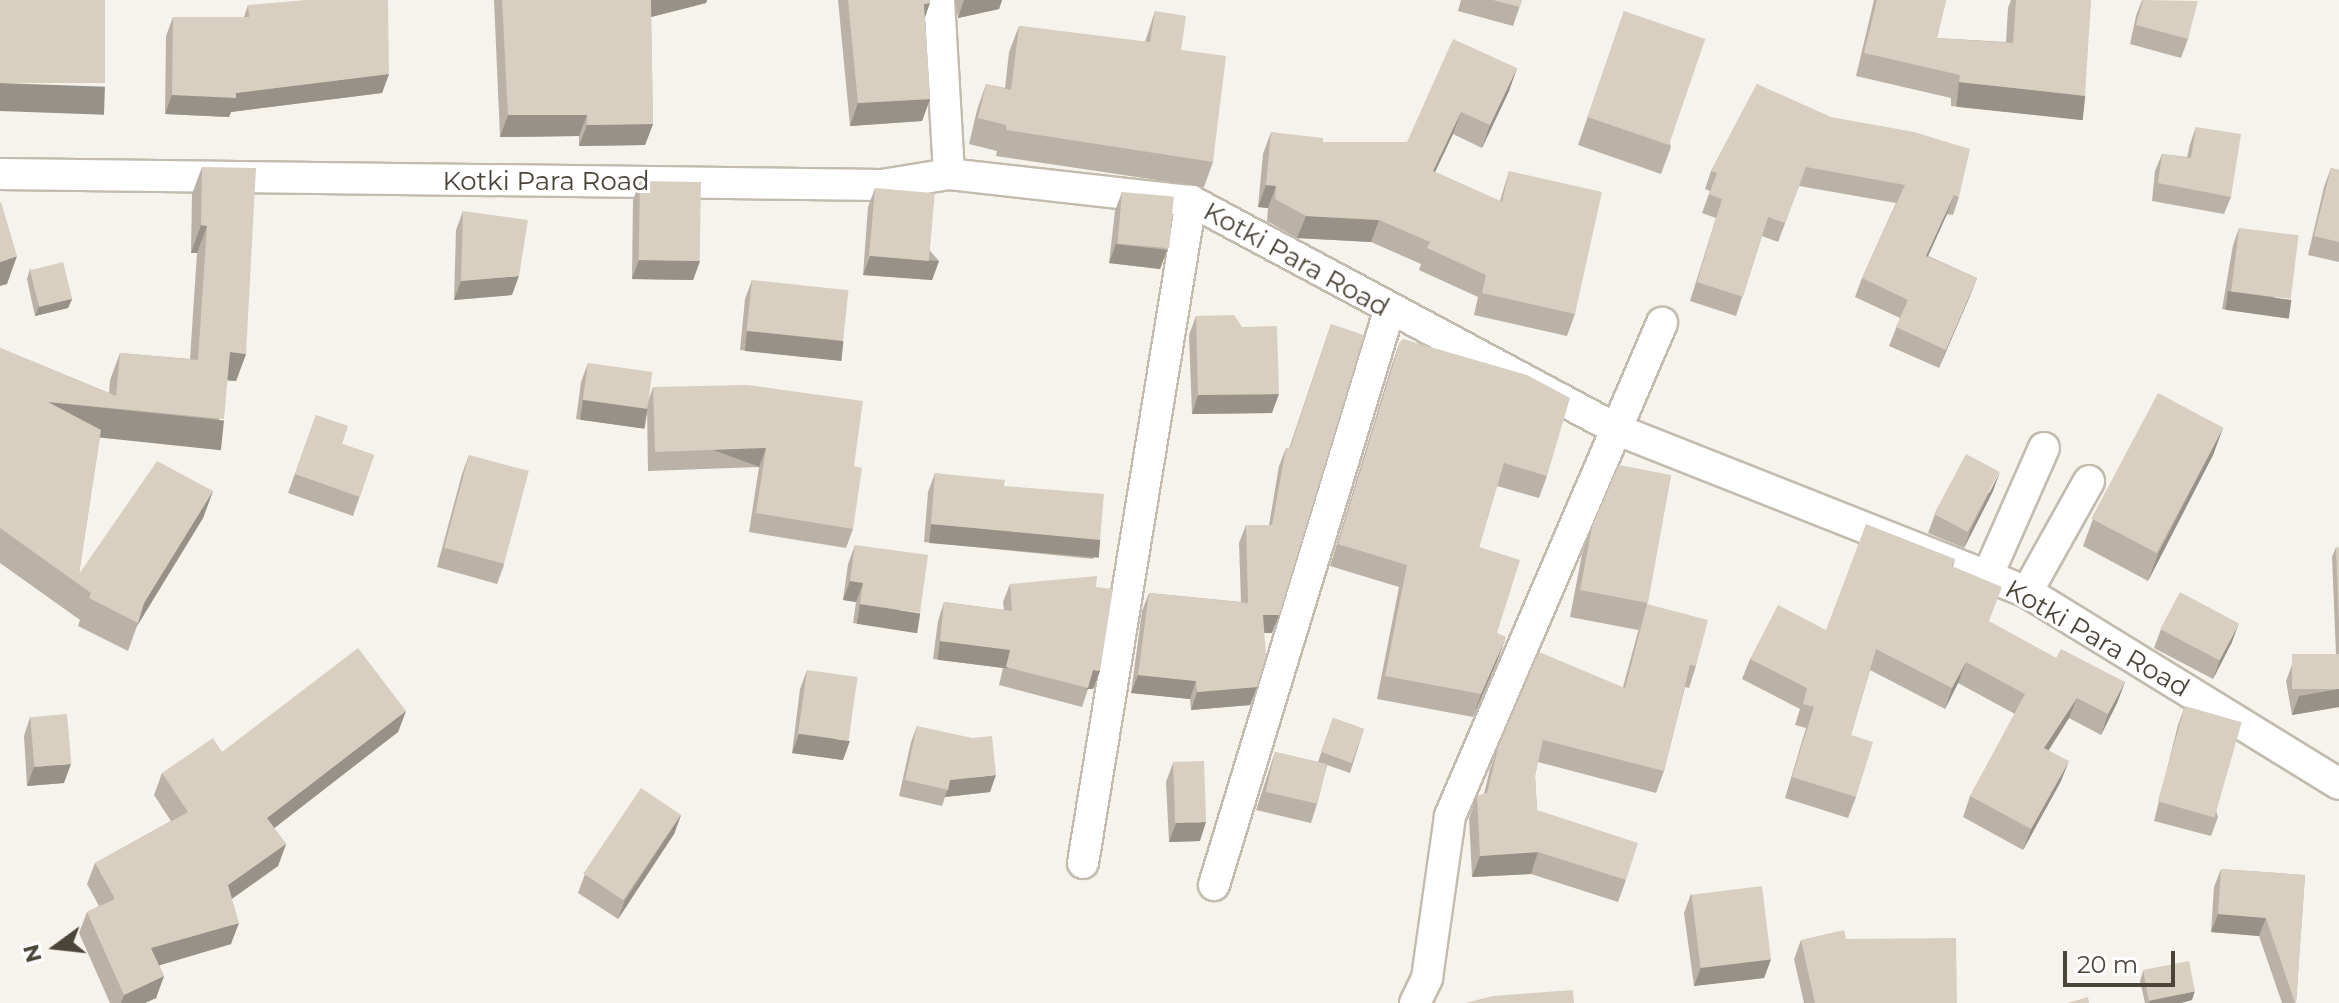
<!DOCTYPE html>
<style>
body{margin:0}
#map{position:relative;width:2339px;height:1003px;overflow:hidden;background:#f6f3ec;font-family:Montserrat,sans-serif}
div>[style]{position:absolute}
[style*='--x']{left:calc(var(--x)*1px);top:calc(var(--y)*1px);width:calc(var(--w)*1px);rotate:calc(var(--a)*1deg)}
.roads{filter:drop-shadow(2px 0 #c2bbae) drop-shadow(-2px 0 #c2bbae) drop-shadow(0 2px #c2bbae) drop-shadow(0 -2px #c2bbae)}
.minor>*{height:30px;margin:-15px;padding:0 15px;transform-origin:15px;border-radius:15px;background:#fff}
.wall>*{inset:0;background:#bab2a6}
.shaded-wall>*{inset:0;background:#979187;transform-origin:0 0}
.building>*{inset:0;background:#d8cfc1;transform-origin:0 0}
span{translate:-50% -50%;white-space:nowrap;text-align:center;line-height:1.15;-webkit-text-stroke:6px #fff;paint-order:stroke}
.street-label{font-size:26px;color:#4b4439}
.north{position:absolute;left:16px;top:907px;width:80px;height:80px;-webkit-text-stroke:6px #fff;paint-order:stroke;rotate:255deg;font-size:22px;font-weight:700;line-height:32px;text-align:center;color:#4b4439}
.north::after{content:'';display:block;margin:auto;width:28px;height:36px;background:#4b4439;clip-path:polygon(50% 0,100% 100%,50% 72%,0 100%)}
.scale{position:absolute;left:2063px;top:951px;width:112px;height:36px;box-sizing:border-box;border:4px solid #4b4439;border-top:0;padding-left:10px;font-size:24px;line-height:28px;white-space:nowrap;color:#4b4439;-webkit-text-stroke:6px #fff;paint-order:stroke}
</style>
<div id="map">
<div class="roads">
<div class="minor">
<div style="--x:939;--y:0;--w:174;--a:86.7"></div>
<div style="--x:0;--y:174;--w:882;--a:0.71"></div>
<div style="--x:882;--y:185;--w:68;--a:-9.3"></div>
<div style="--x:949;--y:174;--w:244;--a:6.4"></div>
<div style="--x:1191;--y:201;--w:485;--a:28.2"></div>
<div style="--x:1618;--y:430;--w:440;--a:21.6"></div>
<div style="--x:2027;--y:592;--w:366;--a:31.6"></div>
<div style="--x:1987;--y:577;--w:141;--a:-66.2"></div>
<div style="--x:2027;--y:592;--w:127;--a:-60.8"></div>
<div style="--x:1083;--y:863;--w:671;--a:-80.73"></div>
<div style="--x:1214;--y:885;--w:600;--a:-73.04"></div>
<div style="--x:1415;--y:1003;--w:28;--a:-64"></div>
<div style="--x:1427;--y:978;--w:164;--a:-81.9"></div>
<div style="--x:1450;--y:816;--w:537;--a:-66.73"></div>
</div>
</div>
<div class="wall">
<div style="clip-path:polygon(494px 0,707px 0,706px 3px,651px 17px,653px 124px,645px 145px,579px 146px,579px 136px,500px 137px)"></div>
<div style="clip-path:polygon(838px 0,930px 0,925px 18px,930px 99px,922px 121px,850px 126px)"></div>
<div style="clip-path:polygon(955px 0,1002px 0,999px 9px,958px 18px)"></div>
<div style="clip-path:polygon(1461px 0,1522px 0,1513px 26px,1458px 11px)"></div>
<div style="clip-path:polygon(1874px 0,1946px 0,1937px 38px,2006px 42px,2008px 8px,2011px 0,2091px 0,2077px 119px,1951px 106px,1951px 98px,1856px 76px)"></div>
<div style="clip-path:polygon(2142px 0,2188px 39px,2181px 58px,2130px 44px,2136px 16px)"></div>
<div style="clip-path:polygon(248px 5px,389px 74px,382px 93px,231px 112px,229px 117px,165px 114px,166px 36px,173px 17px,244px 17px)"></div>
<div style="clip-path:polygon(1155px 11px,1181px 50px,1213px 162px,1204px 187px,996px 156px,997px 151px,969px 144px,977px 110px,986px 84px,1005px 88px,1009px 52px,1019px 26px,1145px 42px)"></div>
<div style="clip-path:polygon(1624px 11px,1671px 147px,1661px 174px,1578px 145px)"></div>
<div style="clip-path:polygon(1517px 68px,1509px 91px,1482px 148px,1453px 134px,1435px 172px,1500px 201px,1509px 171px,1575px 314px,1567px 336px,1474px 315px,1478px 297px,1419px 270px,1421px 264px,1371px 242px,1297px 238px,1267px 221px,1268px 208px,1258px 207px,1263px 154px,1271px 132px,1323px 142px,1407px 142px)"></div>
<div style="clip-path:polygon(1757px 84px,1959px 197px,1953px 215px,1947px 214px,1928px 256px,1977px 278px,1939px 368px,1889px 346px,1900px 318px,1855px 297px,1862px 278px,1896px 203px,1799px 186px,1778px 242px,1762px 236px,1736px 316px,1690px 301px,1716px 218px,1702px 213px,1710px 191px,1705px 189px,1711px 171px)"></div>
<div style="clip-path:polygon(2196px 127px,2231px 197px,2224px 214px,2152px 201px,2155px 171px,2162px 154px,2187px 157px,2190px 144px)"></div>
<div style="clip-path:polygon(202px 167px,246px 354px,236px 381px,227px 380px,214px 446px,100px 435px,79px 574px,213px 491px,203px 518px,137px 626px,128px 651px,78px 626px,80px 620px,0 563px,0 348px,109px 393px,110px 380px,120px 353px,190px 359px,197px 253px,191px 253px,192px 194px)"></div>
<div style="clip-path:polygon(2331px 168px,2339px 170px,2339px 262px,2308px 255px,2324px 187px)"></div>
<div style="clip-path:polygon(640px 181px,700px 261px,693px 280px,632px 279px,633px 200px)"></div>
<div style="clip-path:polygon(875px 188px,939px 261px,932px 280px,863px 275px,868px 207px)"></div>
<div style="clip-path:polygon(1122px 192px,1167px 250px,1160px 269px,1109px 263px,1115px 211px)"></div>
<div style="clip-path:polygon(463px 211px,512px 295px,454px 300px,456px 230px)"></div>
<div style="clip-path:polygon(2239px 228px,2285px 318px,2222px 309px,2233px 245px)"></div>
<div style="clip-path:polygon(30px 269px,72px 299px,68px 308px,35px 316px,27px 279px)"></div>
<div style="clip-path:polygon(752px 280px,843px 341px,836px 360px,740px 350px,745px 299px)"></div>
<div style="clip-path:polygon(1196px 316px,1272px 413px,1192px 414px,1189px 335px)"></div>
<div style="clip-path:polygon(1331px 324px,1272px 633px,1264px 633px,1257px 687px,1250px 705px,1191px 710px,1190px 699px,1131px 693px,1142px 611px,1149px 593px,1241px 602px,1239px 543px,1246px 525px,1269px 525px,1279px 466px,1286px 448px,1289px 449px)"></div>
<div style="clip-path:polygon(1400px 342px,1547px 476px,1539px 498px,1497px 486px,1479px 547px,1498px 659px,1473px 717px,1377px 699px,1399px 587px,1330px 566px,1392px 364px)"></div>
<div style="clip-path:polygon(588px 363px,647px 404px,653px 387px,854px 466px,853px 529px,846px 548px,749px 532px,759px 467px,648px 471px,647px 409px,640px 428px,576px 419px,581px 382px)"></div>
<div style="clip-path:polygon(316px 415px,342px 444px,374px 455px,353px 516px,288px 493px)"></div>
<div style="clip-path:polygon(2223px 428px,2213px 455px,2148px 581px,2083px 546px,2093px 519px)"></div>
<div style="clip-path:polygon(469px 455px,504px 565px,497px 584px,437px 567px,462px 474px)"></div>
<div style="clip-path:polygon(935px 473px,1004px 486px,1100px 540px,1093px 559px,924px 542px,928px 492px)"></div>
<div style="clip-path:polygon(1671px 475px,1647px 604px,1696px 666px,1689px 688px,1685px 687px,1664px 771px,1656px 793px,1538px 762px,1535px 776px,1537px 810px,1626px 880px,1618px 902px,1531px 874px,1472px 877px,1469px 818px,1477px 796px,1484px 794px,1490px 769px,1498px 748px,1623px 687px,1639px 628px,1638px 630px,1570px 617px,1582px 554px,1592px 527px)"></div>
<div style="clip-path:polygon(1993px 491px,1964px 548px,1928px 533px,1935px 514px)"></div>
<div style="clip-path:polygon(855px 545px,913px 632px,853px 623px,856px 602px,843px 600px,848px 564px)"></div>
<div style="clip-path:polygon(2336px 547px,2339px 548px,2339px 707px,2292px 715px,2286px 681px,2293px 662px,2336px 655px,2332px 557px)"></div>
<div style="clip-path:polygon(1955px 559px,1953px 567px,1989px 622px,2056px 658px,2125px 682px,2117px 703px,2101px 735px,2069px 718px,2049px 750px,2061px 781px,2023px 850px,1963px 817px,1970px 796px,2015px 714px,1958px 683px,1945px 709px,1870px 670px,1851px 735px,1856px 797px,1848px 818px,1785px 798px,1806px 728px,1795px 725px,1800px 709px,1742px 679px,1750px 659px,1826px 630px)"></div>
<div style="clip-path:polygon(1010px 584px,1096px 587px,1100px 671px,1093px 689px,1088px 689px,1082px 707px,999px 685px,1003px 668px,933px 659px,938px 621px,944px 602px,1004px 610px,1003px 602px)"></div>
<div style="clip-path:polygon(2161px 629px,2232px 642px,2213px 679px,2154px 648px)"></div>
<div style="clip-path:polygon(807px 670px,843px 760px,792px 753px,800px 689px)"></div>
<div style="clip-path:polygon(2185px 706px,2218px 817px,2211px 836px,2154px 821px,2178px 725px)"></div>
<div style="clip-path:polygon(406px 711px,398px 732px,274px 828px,286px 844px,278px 866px,232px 899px,231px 944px,159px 965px,164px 976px,156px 998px,145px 1003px,110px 1003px,79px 933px,87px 912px,99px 906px,87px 884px,95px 863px,171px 821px,154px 795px,162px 773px,222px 752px)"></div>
<div style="clip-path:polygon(30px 717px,64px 783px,27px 786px,24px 736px)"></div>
<div style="clip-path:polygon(1333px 718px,1364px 729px,1350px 773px,1327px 765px,1317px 804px,1311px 823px,1256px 810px,1275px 752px,1318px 762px)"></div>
<div style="clip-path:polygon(917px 726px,990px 792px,945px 797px,942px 806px,899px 796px,911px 742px)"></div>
<div style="clip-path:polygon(1173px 763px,1200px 841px,1169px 842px,1166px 782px)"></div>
<div style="clip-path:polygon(681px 815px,674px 834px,618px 919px,578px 893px,585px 874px)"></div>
<div style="clip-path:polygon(2221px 869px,2305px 875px,2296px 1003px,2282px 1003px,2259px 936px,2211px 932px,2214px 887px)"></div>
<div style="clip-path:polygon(1691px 894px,1771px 959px,1764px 978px,1694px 986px,1684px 913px)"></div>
<div style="clip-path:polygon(1846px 939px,1957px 1003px,1804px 1003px,1794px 959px,1801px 940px)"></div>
<div style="clip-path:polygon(2143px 971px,2192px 1000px,2181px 1003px,2145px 1003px,2140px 981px)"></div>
</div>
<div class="shaded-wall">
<div style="clip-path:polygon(650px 0,707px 0,706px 3px,643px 19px)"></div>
<div style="clip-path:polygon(964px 0,1002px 0,999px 9px,958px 18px)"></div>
<div style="clip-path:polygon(930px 3px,922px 25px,924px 4px)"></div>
<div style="clip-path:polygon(1517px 68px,1509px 91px,1482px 148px,1490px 125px)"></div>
<div style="clip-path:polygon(389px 74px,382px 93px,231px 112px,229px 117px,165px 114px,172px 95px,236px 93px)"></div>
<div style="left:1959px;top:82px;width:127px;height:25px;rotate:6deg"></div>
<div style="left:0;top:83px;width:105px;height:28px;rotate:2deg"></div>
<div style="clip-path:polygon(930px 99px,922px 121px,850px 126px,858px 103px)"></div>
<div style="clip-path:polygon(1461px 112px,1453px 134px,1425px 193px,1433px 171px)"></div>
<div style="clip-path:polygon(508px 115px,587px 115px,579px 136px,500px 137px)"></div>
<div style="clip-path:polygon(653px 124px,645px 145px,579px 146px,587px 125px)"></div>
<div style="clip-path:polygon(1266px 185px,1276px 186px,1268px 208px,1258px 207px)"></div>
<div style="clip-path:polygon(1954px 195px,1947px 214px,1920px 274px,1926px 256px)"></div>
<div style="clip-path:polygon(1306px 216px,1379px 220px,1371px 242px,1297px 238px)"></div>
<div style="clip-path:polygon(201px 225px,207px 226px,197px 253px,191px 253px)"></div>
<div style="clip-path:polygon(1116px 244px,1167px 250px,1160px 269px,1109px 263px)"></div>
<div style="clip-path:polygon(17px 256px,7px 284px,0 286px,0 262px)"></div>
<div style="clip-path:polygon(870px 256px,939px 261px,932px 280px,863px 275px)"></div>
<div style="clip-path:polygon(639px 260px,700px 261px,693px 280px,632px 279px)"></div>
<div style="clip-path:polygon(519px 276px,512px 295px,454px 300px,461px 281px)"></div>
<div style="clip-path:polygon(1977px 278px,1970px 296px,1939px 368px,1946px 350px)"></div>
<div style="left:2228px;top:291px;width:64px;height:19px;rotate:8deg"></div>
<div style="clip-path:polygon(72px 299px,68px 308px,35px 316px,39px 306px)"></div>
<div style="left:747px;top:331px;width:97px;height:20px;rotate:6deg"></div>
<div style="clip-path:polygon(230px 352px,246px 354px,236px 381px,220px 380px)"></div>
<div style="clip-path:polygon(1279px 394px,1272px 413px,1192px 414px,1198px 395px)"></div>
<div style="left:583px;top:400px;width:65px;height:20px;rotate:8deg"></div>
<div style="left:48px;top:402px;width:177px;height:30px;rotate:6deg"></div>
<div style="clip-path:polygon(2223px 428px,2213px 455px,2148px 581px,2158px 554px)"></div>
<div style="left:766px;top:448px;width:20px;height:111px;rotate:110deg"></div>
<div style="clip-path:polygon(2000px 472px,1993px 491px,1964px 548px,1971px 529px)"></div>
<div style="clip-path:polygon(213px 491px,203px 518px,137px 626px,144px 603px)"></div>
<div style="left:931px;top:524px;width:170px;height:19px;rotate:5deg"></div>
<div style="clip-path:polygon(850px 581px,863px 583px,856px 602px,843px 600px)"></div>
<div style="left:860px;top:604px;width:61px;height:20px;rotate:9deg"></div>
<div style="clip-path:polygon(1263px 615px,1279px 615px,1272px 633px,1256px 633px)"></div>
<div style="clip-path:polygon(2239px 623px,2232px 642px,2213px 679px,2220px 660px)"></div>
<div style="clip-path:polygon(1506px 637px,1498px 659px,1473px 717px,1481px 694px)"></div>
<div style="left:940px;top:641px;width:71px;height:19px;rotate:7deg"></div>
<div style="clip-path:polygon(1966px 662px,1958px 683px,1945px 709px,1952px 688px)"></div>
<div style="clip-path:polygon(1093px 670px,1100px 671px,1093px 689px,1086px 689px)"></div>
<div style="clip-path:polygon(1138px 675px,1196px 681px,1190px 699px,1131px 693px)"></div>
<div style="clip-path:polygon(2125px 682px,2117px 703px,2101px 735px,2108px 714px)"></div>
<div style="clip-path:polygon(1257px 687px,1250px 705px,1191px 710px,1197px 692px)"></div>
<div style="clip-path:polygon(2339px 689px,2339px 707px,2292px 715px,2299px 696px)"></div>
<div style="clip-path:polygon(2077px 698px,2069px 718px,2037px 768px,2044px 748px)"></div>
<div style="clip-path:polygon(406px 711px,398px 732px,259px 840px,267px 818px)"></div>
<div style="clip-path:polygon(799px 734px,850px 741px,843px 760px,792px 753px)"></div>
<div style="clip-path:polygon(2069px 761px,2061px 781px,2023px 850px,2031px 829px)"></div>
<div style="clip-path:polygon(71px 764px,64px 783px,27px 786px,34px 767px)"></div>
<div style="clip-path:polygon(996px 775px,990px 792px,945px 797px,950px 780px)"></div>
<div style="clip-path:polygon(681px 815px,674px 834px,618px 919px,625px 900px)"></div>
<div style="clip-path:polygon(1206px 822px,1200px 841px,1169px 842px,1176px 823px)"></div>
<div style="clip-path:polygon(286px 844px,278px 866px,220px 907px,228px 885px)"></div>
<div style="clip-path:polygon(1538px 852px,1531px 874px,1472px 877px,1480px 856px)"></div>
<div style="clip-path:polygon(2218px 914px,2266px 918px,2259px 936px,2211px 932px)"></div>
<div style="clip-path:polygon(239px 923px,231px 944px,144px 970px,151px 948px)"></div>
<div style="clip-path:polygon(1771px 959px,1764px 978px,1694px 986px,1701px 967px)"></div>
<div style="clip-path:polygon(164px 976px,156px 998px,145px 1003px,121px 1003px,124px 995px)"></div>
<div style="clip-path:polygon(2195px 991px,2192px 1000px,2181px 1003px,2149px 1003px,2150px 1001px)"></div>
</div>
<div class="building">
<div style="left:0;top:0;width:105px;height:83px"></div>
<div style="clip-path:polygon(307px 0,388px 0,389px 74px,236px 93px,236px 98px,172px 95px,173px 17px,249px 17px,248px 5px)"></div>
<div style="clip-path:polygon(502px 0,651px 0,653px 124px,587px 125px,587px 115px,508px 115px)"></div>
<div style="clip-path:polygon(848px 0,930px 0,930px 3px,924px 4px,930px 99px,858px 103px)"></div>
<div style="clip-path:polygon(1493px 0,1522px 0,1520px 7px)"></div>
<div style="clip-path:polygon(1877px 0,1946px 0,1937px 38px,2013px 43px,2016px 0,2091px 0,2085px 96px,1959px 82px,1960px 75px,1864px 53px)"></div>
<div style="clip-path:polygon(2143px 0,2198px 1px,2188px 39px,2136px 25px)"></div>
<div style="clip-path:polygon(1155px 11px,1186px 16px,1181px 50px,1226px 56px,1213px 162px,1006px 130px,1006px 125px,978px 118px,986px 84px,1011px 90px,1019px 26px,1150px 42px)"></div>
<div style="left:1624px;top:11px;width:86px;height:112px;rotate:19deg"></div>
<div style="clip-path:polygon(1453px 39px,1517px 68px,1490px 125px,1461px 112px,1433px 171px,1502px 202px,1509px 171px,1602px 192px,1575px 314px,1482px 293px,1486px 275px,1427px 248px,1430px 242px,1379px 220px,1306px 216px,1275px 199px,1276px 186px,1266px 185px,1271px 132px,1323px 138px,1323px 142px,1407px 142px)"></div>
<div style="clip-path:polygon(1757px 84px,1831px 117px,1914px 132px,1970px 149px,1959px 197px,1954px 195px,1926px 256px,1977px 278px,1946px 350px,1896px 327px,1908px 300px,1862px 278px,1905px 185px,1806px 167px,1785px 223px,1768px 217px,1743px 297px,1697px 282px,1722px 199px,1709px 194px,1717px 173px,1711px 171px)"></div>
<div style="clip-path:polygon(2196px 127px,2241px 134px,2231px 197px,2158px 183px,2162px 154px,2191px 158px)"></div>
<div style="clip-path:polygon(202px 167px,256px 168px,246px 354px,230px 352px,224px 419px,48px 402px,101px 430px,79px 574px,157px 461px,213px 491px,144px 603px,138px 623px,89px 598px,91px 593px,0 528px,0 348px,116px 396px,120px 353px,198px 360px,207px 226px,201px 225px)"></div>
<div style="clip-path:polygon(2331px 168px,2339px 170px,2339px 242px,2314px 236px)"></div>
<div style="left:640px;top:181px;width:61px;height:79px;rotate:1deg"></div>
<div style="left:875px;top:188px;width:60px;height:68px;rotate:5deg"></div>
<div style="left:1122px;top:192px;width:52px;height:52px;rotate:5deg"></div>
<div style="clip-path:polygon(1px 202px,17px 256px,0 262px,0 203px)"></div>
<div style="clip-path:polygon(463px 211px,528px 220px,519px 276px,461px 281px)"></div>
<div style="left:2239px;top:228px;width:60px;height:64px;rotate:7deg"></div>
<div style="left:63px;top:262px;width:38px;height:34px;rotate:76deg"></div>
<div style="left:752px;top:280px;width:97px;height:51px;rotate:6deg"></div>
<div style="clip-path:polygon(1234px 315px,1242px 327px,1277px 326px,1279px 394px,1198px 395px,1196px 316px)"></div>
<div style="clip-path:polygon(1331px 324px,1364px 335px,1279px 615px,1263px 615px,1266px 655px,1257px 687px,1197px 692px,1196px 681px,1138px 675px,1149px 593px,1248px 603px,1246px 525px,1272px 525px,1286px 448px,1290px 449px)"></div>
<div style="clip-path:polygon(1403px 339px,1527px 375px,1570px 398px,1547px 476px,1504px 463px,1479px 547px,1520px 560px,1497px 633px,1506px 637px,1481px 694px,1385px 676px,1407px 565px,1338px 544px,1400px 342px)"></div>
<div style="left:588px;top:363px;width:65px;height:37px;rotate:8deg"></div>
<div style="clip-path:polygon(747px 385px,863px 401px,854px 466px,862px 468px,853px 529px,756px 513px,766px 448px,655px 452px,653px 387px)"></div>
<div style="left:2158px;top:393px;width:74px;height:142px;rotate:28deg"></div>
<div style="clip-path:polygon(316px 415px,348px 426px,342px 444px,374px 455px,360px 497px,295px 474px)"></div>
<div style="left:1966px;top:454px;width:38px;height:68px;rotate:28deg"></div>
<div style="left:469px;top:455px;width:62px;height:96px;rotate:15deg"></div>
<div style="clip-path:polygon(1619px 465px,1671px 475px,1648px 603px,1580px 590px,1592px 527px)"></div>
<div style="clip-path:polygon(935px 473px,1005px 480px,1004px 486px,1104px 494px,1100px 540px,931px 524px)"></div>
<div style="clip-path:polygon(1866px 524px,1955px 559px,1952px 566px,2002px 587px,1989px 621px,2056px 658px,2061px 649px,2125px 682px,2108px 714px,2077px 698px,2044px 748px,2069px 761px,2031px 829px,1970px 796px,2025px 694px,1966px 662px,1952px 688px,1876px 649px,1851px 735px,1873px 742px,1856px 797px,1792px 777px,1814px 707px,1803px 704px,1807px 688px,1750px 659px,1778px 605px,1826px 630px)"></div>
<div style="clip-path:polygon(855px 545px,928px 555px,920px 613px,860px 604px,863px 583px,850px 581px)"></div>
<div style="clip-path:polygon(2336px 547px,2339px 548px,2339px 624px)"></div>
<div style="clip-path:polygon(1097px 576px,1096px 587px,1113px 589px,1100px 671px,1093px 670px,1088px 688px,1006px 667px,1010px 650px,940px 641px,944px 602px,1012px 611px,1010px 584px)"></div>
<div style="left:2180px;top:592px;width:67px;height:42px;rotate:28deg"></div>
<div style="clip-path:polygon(1647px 604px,1708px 620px,1696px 666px,1690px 665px,1664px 771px,1543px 740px,1535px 776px,1537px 810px,1638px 843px,1626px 880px,1538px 852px,1480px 856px,1477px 796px,1487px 793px,1498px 748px,1539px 652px,1625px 688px)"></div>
<div style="clip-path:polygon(358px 648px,406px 711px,267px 818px,286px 844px,228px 885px,239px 923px,151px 948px,164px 976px,124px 995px,87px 912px,115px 899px,95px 863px,188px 812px,162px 773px,213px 738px,222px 752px)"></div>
<div style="left:2339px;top:654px;width:35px;height:47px;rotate:90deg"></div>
<div style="left:807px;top:670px;width:51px;height:64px;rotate:8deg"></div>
<div style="left:2185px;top:706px;width:59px;height:99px;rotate:16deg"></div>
<div style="left:67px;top:714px;width:50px;height:37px;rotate:85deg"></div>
<div style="left:1333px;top:718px;width:33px;height:36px;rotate:20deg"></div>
<div style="clip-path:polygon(917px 726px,972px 738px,992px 736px,996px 775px,950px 780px,948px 790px,905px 780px)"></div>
<div style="left:1275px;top:752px;width:53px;height:41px;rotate:13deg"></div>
<div style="left:1204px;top:761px;width:61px;height:31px;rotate:88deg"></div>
<div style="left:641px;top:788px;width:48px;height:103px;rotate:34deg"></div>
<div style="clip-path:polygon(2221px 869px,2305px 875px,2296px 1003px,2295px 1003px,2266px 918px,2218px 914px)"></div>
<div style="left:1762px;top:886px;width:74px;height:71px;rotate:83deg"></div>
<div style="clip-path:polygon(1844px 930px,1846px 939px,1956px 938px,1957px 1003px,1815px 1003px,1801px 940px)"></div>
<div style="left:2189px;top:961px;width:31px;height:47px;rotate:79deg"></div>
<div style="clip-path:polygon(1573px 990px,1574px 1003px,1465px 1003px,1493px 996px)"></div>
<div style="clip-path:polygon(2088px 997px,2089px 1003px,2068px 1003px)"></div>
</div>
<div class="street-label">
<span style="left:546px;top:182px">Kotki Para Road</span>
<span style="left:1296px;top:260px;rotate:29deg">Kotki Para Road</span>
<span style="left:2097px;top:639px;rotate:30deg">Kotki Para Road</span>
</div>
<div class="north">N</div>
<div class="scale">20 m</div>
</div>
